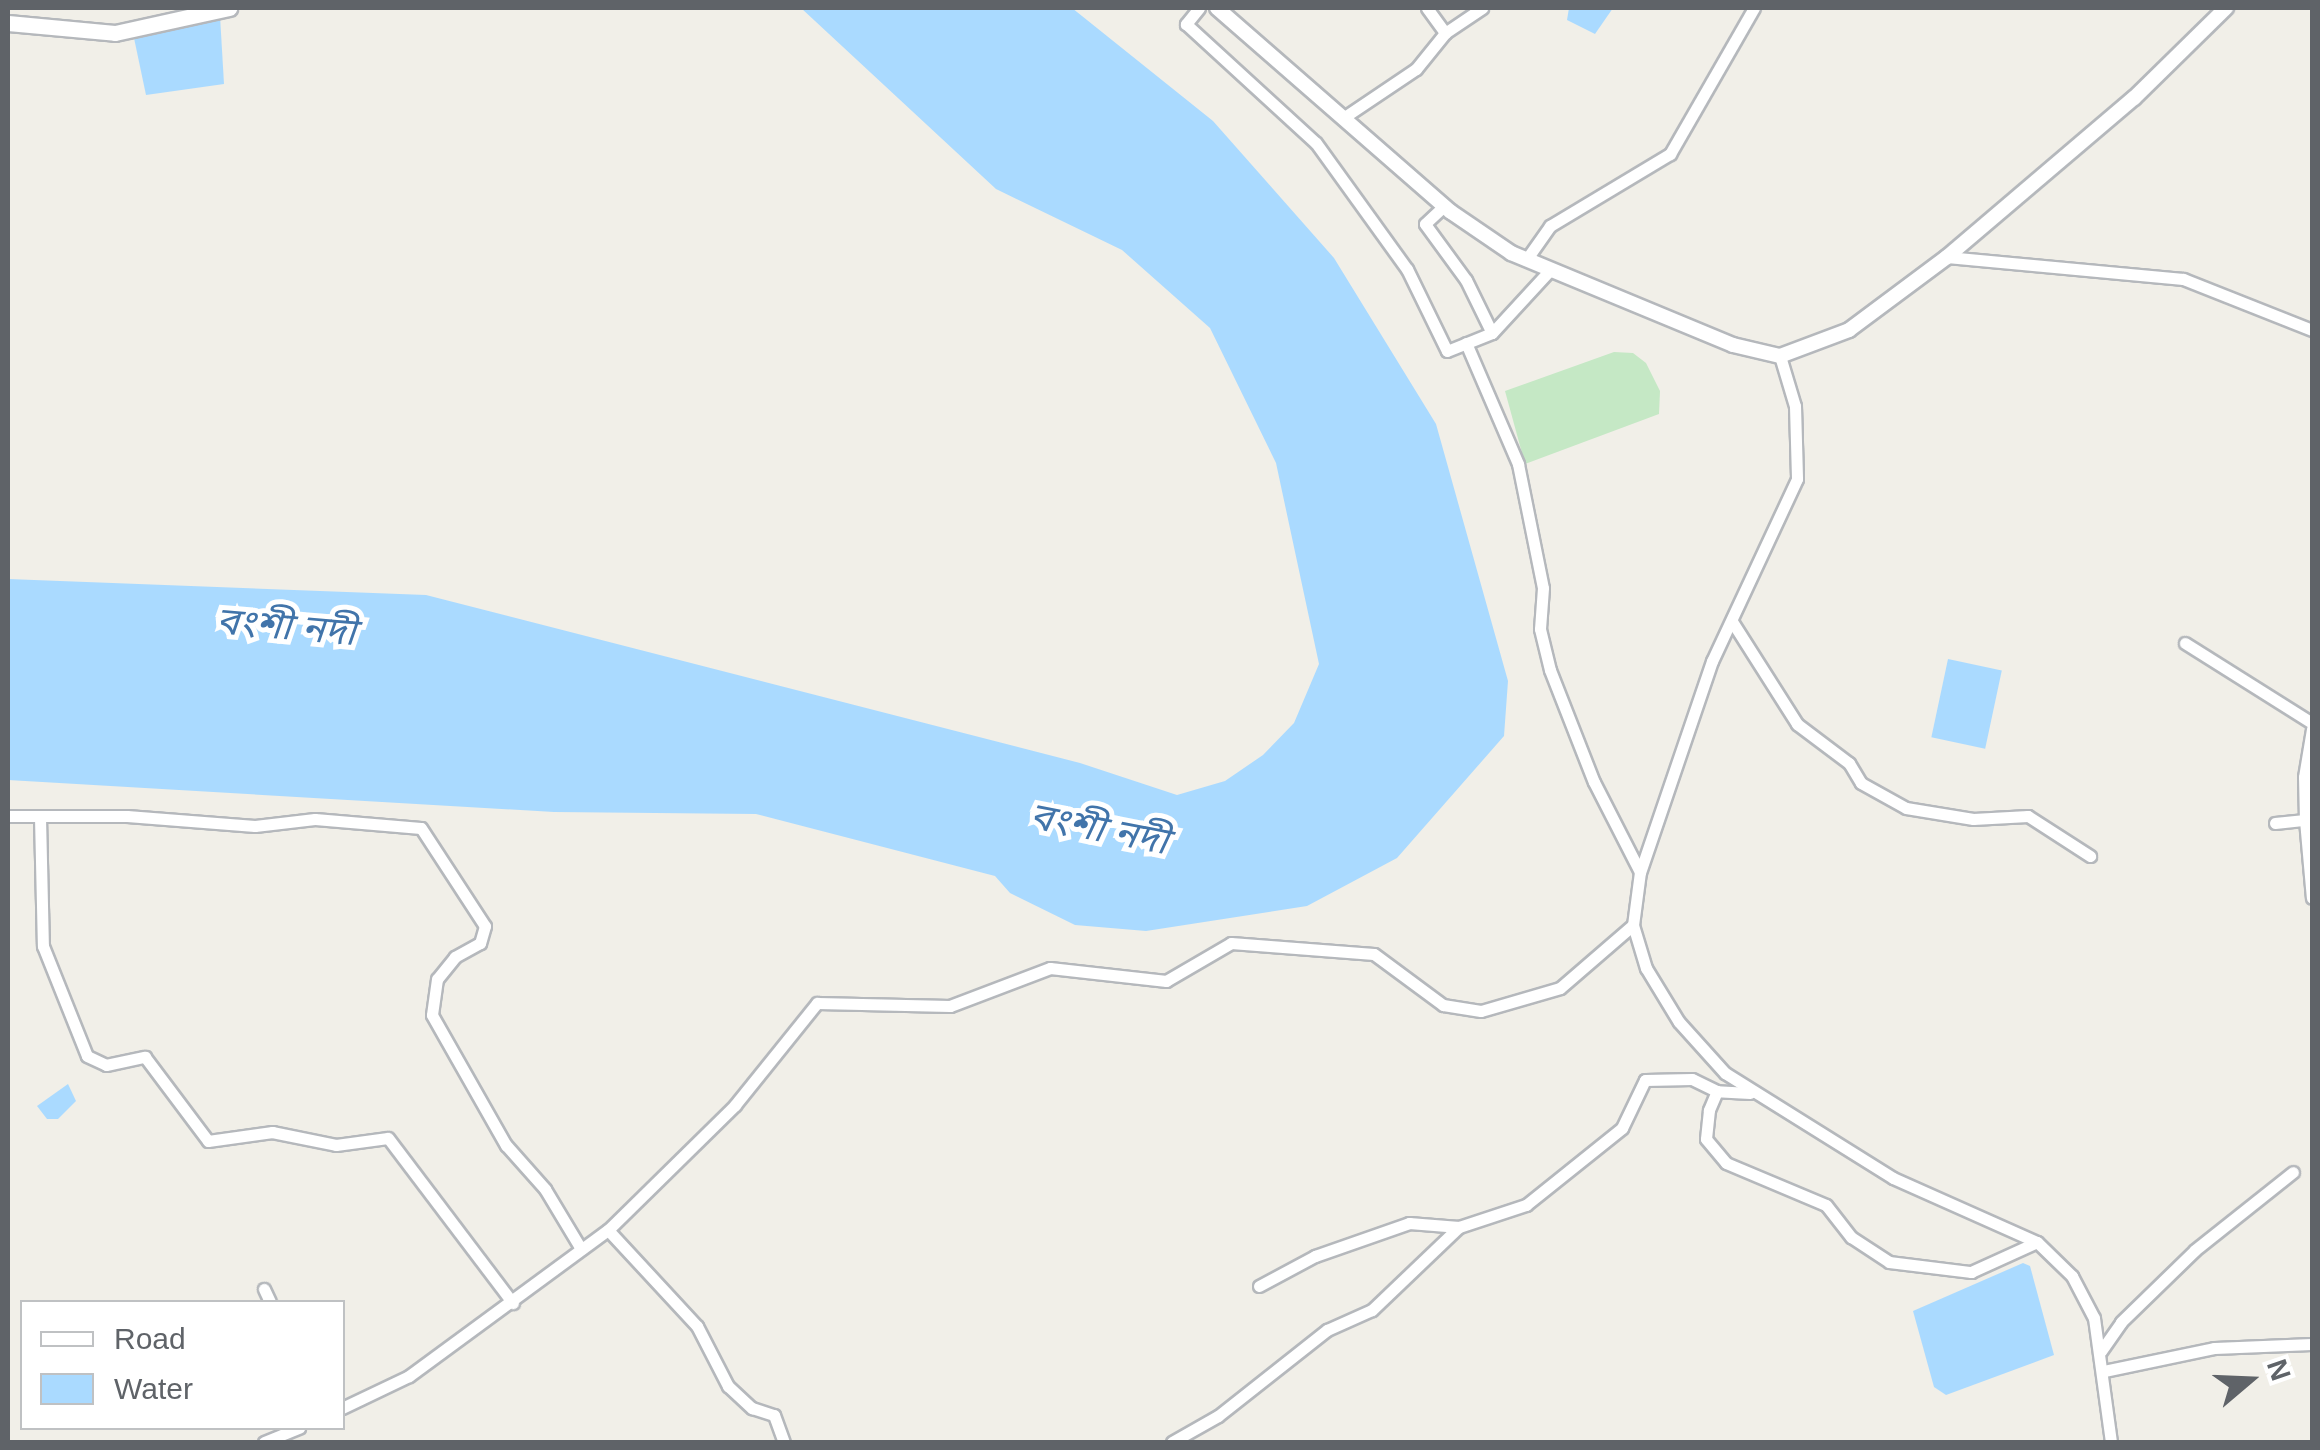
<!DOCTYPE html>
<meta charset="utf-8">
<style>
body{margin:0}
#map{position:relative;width:2320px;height:1450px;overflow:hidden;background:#f1efe8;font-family:Arial,"Noto Sans Bengali",sans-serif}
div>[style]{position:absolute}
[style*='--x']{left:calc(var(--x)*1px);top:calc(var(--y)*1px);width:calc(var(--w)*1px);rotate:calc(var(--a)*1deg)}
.green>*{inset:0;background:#c5e8c5}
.water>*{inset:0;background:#aadaff;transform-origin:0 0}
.roads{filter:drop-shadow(2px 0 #b5b8bc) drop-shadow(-2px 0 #b5b8bc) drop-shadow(0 2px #b5b8bc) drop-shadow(0 -2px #b5b8bc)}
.minor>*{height:11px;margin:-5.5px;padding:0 5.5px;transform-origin:5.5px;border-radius:5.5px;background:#fff}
.tertiary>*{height:14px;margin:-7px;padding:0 7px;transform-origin:7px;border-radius:7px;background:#fff}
.secondary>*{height:15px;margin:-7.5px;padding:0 7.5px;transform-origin:7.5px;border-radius:7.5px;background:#fff}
span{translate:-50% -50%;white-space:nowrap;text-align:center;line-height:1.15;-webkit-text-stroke:10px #fff;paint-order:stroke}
.water-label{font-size:38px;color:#4174aa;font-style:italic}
.frame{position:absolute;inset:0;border:10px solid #5f6368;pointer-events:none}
.legend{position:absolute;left:20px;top:1300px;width:325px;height:130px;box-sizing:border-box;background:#fff;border:2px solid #bfc1c3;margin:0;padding:12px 18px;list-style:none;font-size:30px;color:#5f6368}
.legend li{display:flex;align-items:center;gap:20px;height:50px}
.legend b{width:50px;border:2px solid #bfc1c3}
.north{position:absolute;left:2200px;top:1330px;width:100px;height:100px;-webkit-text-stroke:8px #fff;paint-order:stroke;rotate:71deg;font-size:28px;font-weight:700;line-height:40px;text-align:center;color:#5f6368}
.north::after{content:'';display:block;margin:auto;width:35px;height:45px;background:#5f6368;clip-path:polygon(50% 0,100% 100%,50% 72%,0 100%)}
</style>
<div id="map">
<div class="green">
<div style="clip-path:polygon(1614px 352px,1633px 353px,1646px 363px,1660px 391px,1659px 414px,1525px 464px,1505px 391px)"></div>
</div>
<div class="water">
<div style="clip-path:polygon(801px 8px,1072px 8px,1213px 121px,1334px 258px,1436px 424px,1508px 681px,1504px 736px,1397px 858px,1307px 906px,1146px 931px,1075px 925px,1010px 893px,995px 876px,756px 814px,554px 812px,8px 780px,8px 579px,426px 595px,1080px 763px,1177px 795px,1225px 781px,1263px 755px,1294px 723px,1319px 664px,1276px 463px,1210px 328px,1122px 250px,996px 189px)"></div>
<div style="clip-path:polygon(1569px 8px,1613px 8px,1595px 34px,1567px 20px)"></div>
<div style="clip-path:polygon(220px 16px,224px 84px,146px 95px,134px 38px)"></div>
<div style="left:1948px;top:659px;width:55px;height:80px;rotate:12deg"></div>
<div style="clip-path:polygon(68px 1084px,76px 1101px,58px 1119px,47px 1119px,37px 1106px)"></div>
<div style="clip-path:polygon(2023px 1263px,2030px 1266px,2054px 1355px,1946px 1395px,1934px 1387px,1913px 1311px)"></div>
</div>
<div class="roads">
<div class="minor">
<div style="--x:1199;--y:8;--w:21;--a:129"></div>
<div style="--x:1186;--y:24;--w:176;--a:42.5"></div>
<div style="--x:1316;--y:143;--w:155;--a:54.2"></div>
<div style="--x:1407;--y:269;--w:91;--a:64"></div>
<div style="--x:1447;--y:351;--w:48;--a:-21.8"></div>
<div style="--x:1427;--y:8;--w:31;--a:54"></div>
<div style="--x:1343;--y:118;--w:88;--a:-33.9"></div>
<div style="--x:1416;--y:69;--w:46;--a:-51.1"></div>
<div style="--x:1445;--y:33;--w:45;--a:-34"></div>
<div style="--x:1444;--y:206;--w:26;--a:137"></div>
<div style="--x:1425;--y:224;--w:69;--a:53.8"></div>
<div style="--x:1466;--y:280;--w:59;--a:63.9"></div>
<div style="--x:1492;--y:333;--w:84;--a:-47.4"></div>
<div style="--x:1947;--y:257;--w:237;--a:5.3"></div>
<div style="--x:2183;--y:279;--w:139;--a:21.6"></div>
<div style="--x:1526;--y:260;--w:42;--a:-54.8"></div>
<div style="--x:1550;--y:226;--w:140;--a:-31"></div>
<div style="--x:1670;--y:154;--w:168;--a:-60.1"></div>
<div style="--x:1466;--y:343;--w:132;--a:66.7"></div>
<div style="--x:1518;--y:464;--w:126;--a:78.6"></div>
<div style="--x:1543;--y:588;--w:41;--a:94.2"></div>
<div style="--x:1540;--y:629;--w:42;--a:76.3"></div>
<div style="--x:1550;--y:670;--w:120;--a:68.6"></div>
<div style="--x:1594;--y:782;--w:101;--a:62.9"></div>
<div style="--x:1780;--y:356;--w:52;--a:73.3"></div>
<div style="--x:1795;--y:406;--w:73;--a:88.4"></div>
<div style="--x:1797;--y:479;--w:201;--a:115"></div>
<div style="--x:1712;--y:661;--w:223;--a:108.8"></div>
<div style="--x:1640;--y:872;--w:53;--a:97.5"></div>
<div style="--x:1633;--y:925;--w:45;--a:73.2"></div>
<div style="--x:1646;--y:968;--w:63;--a:58.6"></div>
<div style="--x:1679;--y:1022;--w:69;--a:48"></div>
<div style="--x:1725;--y:1073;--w:198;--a:32"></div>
<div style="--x:1893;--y:1178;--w:158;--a:24"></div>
<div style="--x:2037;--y:1242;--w:49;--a:44.2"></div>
<div style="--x:2072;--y:1276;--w:47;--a:62.4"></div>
<div style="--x:2094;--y:1318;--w:125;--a:82.2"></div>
<div style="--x:1733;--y:623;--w:120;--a:57.6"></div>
<div style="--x:1797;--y:724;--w:65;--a:36.9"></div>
<div style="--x:1849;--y:763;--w:23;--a:59"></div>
<div style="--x:1861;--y:783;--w:51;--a:29.1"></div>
<div style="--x:1906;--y:808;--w:68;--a:9.3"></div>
<div style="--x:1973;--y:819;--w:55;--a:-3.1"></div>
<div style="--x:2028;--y:816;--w:74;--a:32.8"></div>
<div style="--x:2185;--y:643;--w:150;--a:32.2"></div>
<div style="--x:8;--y:816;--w:119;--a:0"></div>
<div style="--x:127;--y:816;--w:128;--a:4.5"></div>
<div style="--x:255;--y:826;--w:60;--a:-6.7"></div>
<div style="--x:315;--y:819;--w:106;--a:4.9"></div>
<div style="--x:421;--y:828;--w:117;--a:56.9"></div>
<div style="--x:485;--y:926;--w:18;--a:106"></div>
<div style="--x:480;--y:943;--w:29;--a:151"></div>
<div style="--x:455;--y:957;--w:28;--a:129"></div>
<div style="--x:437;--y:979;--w:36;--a:98"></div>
<div style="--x:432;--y:1015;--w:150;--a:60.4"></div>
<div style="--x:506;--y:1145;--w:59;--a:48.4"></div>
<div style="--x:545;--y:1189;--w:70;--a:59"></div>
<div style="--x:40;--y:817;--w:129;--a:88.7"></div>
<div style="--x:43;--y:946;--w:118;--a:68.2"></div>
<div style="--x:87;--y:1056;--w:21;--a:25"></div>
<div style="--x:106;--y:1065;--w:40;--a:-12"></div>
<div style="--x:145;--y:1057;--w:105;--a:53.1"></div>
<div style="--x:208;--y:1141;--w:65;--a:-8"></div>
<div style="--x:272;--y:1132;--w:65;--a:11.5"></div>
<div style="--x:336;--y:1145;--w:52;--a:-7.7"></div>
<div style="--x:388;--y:1138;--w:207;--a:52.9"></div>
<div style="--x:2305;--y:820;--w:43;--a:-91.3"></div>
<div style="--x:2304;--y:777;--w:49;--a:-80.5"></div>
<div style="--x:2275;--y:823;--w:30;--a:-6"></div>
<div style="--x:2305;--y:820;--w:78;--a:84.9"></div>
<div style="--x:1750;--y:1093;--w:33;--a:-177"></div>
<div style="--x:1717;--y:1091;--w:21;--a:113"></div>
<div style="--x:1709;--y:1110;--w:29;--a:96"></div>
<div style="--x:1706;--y:1139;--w:31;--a:50"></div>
<div style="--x:1726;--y:1163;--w:108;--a:22.8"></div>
<div style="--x:1826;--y:1205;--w:41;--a:52"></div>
<div style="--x:1851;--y:1237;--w:45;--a:33.3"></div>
<div style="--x:1889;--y:1262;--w:83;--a:7"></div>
<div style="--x:1971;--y:1272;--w:72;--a:-24.4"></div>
<div style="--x:608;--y:1230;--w:131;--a:47.2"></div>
<div style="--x:697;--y:1326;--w:68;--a:62.7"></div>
<div style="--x:728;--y:1386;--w:33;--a:43"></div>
<div style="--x:752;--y:1408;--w:23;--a:18"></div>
<div style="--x:774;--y:1415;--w:29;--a:70"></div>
<div style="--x:1259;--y:1286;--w:64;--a:-28.2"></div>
<div style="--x:1315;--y:1256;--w:100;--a:-19.3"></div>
<div style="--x:1409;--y:1223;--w:50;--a:4.6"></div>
<div style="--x:1459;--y:1227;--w:71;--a:-18.2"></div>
<div style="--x:1526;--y:1205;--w:123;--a:-38.7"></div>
<div style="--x:1622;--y:1128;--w:53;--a:-64.4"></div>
<div style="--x:1645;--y:1080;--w:47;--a:-1.2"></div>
<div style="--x:1692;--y:1079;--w:28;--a:26"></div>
<div style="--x:264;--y:1289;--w:14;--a:65"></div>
<div style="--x:2101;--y:1351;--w:35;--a:-55"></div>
<div style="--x:2121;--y:1322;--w:103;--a:-44.2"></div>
<div style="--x:2195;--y:1250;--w:125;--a:-38.5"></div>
<div style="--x:2104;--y:1371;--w:112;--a:-11.8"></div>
<div style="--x:2214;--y:1348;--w:98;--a:-2.3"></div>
<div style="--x:342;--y:1408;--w:74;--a:-25.5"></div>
<div style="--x:409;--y:1376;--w:247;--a:-36.3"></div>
<div style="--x:608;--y:1230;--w:178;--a:-44.5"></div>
<div style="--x:735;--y:1105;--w:131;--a:-51.2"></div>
<div style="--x:817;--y:1003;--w:133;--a:1.3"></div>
<div style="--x:950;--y:1006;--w:107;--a:-20.8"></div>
<div style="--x:1050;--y:968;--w:117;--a:6.4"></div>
<div style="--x:1166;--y:981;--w:75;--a:-30.3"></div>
<div style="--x:1231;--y:943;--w:143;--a:4.4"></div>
<div style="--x:1374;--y:954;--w:86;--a:36.5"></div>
<div style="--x:1443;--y:1005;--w:38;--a:9"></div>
<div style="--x:1481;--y:1011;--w:82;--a:-16.2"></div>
<div style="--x:1560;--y:988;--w:96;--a:-40.8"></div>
<div style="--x:264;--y:1442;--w:38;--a:-22"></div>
<div style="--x:1172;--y:1442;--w:53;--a:-29.5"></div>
<div style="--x:1218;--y:1416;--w:139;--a:-38.3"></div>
<div style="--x:1327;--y:1330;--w:49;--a:-24"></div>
<div style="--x:1372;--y:1310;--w:120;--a:-43.7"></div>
</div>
<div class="tertiary">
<div style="--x:1217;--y:8;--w:310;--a:41.1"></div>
<div style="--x:1451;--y:212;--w:73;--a:34.3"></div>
<div style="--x:1511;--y:253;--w:240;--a:22.5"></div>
<div style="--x:1733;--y:345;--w:48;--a:13.2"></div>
<div style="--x:1780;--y:356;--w:74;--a:-20.6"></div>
<div style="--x:1849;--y:330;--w:122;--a:-36.7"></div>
<div style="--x:1947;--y:257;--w:245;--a:-40.4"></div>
<div style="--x:2134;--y:98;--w:129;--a:-44.4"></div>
</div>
<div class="secondary">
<div style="--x:8;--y:23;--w:107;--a:5.3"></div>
<div style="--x:115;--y:33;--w:117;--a:-12.4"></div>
</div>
</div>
<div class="water-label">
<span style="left:286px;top:627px;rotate:5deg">বংশী নদী</span>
<span style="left:1099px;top:829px;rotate:11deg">বংশী নদী</span>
</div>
<div class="frame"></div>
<ul class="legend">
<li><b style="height:12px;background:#fff"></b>Road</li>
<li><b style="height:28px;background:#aadaff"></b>Water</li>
</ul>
<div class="north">N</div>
</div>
